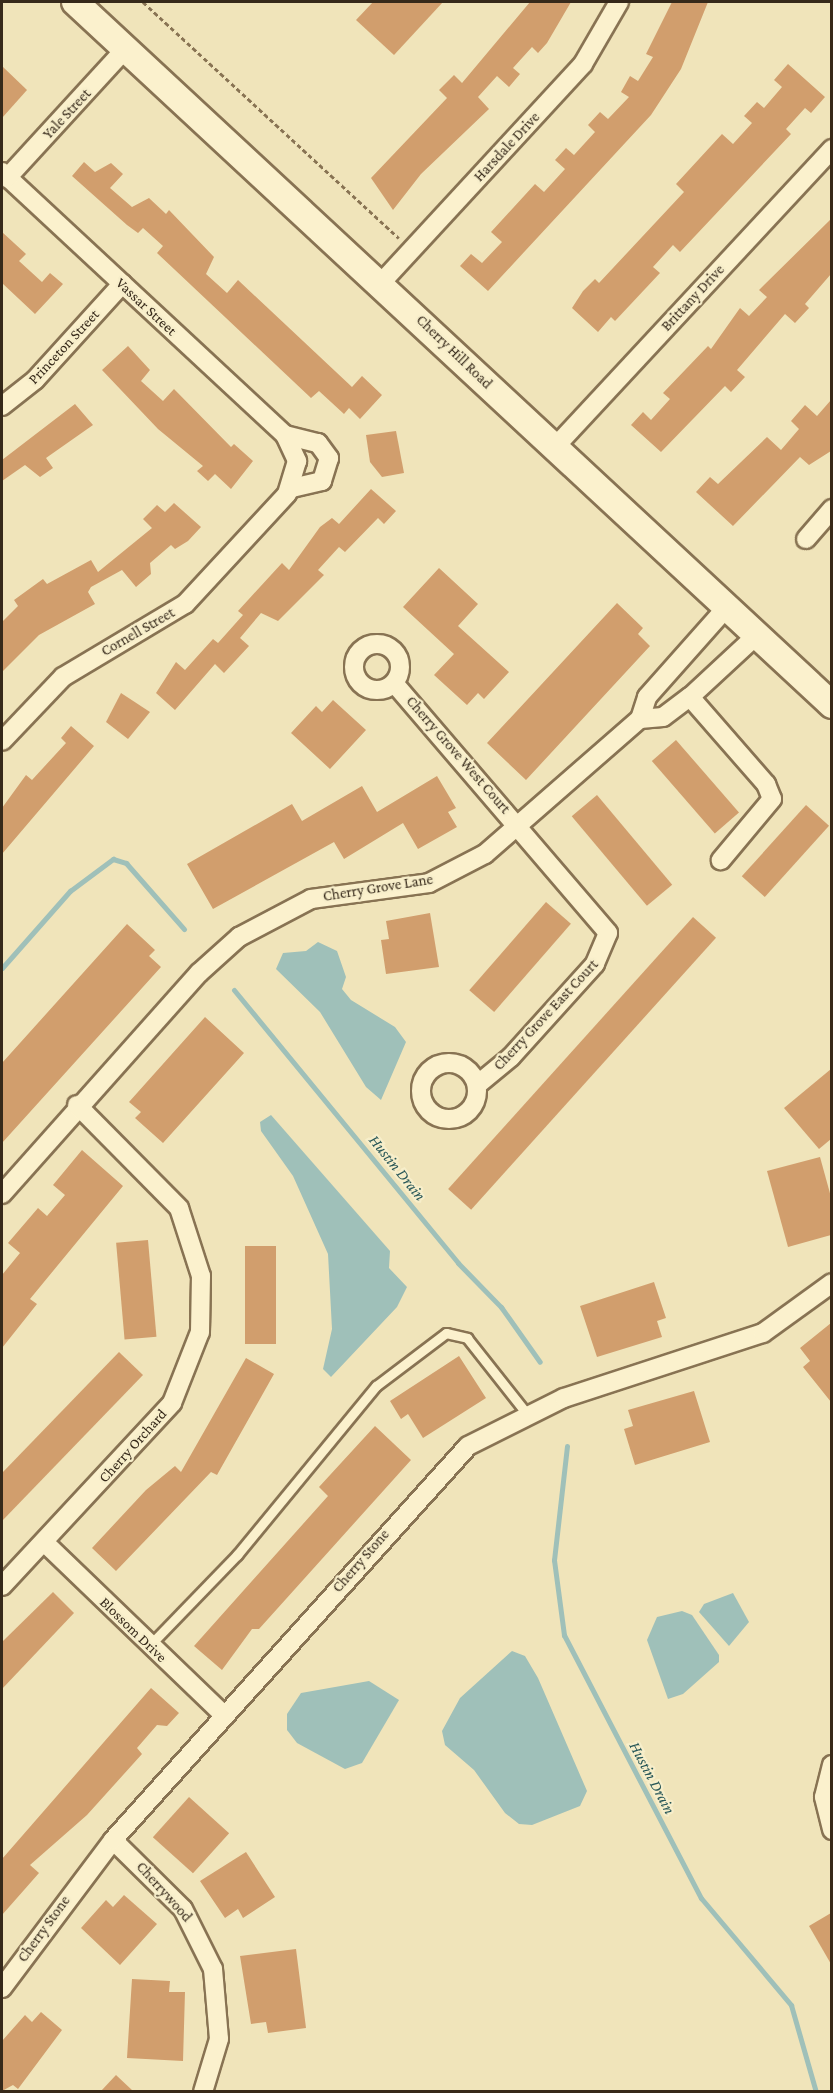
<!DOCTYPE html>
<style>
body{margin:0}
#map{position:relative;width:833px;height:2093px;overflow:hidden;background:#f0e4ba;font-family:"Crimson Pro",serif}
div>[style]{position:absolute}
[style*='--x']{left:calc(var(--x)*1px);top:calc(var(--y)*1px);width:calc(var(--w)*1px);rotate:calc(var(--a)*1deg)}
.water>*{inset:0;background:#9fc0b9}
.stream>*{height:5px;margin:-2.5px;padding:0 2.5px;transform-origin:2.5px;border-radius:2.5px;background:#9fc0b9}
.building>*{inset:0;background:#d19e6d;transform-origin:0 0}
.path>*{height:3px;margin-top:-1.5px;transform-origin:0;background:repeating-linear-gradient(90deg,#887353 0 4.5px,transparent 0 7.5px)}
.roads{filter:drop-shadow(2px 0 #887353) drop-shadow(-2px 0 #887353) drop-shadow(0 2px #887353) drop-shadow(0 -2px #887353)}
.service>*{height:9px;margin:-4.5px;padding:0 4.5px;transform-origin:4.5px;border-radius:4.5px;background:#fbf1cd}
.minor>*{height:18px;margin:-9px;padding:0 9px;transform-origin:9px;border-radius:9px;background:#fbf1cd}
.minor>.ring{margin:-9px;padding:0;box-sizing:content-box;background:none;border:18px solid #fbf1cd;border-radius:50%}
.secondary>*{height:26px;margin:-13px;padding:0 13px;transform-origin:13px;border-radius:13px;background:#fbf1cd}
span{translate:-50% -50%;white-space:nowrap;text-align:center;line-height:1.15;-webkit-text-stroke:4.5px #f7eeca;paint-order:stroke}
.street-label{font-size:15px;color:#36291a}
.water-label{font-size:16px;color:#275657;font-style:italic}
.frame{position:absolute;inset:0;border:3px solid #36291a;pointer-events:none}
</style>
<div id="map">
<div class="water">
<div style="clip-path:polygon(318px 942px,337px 951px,346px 977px,342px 989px,351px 1000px,395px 1027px,406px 1042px,381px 1100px,366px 1087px,320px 1012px,276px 969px,283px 953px,306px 951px)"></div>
<div style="clip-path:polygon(271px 1115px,390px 1251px,389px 1268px,407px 1287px,397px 1307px,331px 1377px,323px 1369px,332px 1329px,328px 1254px,293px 1176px,261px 1131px,260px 1122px)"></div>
<div style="clip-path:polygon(733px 1593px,749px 1622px,729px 1646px,699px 1612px,704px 1604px)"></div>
<div style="clip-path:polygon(682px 1611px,692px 1615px,719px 1655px,719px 1662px,683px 1694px,668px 1699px,647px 1640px,657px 1617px)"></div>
<div style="clip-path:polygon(512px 1651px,525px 1656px,538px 1678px,587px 1791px,580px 1806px,532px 1825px,519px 1824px,505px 1813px,474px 1770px,445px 1745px,442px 1731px,460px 1698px)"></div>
<div style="clip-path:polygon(369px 1681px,399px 1700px,362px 1763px,345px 1769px,297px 1743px,287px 1730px,287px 1714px,301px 1693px)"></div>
</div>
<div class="stream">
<div style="--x:2;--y:968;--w:103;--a:-48.6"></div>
<div style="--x:70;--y:891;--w:54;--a:-36.7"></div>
<div style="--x:113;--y:859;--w:14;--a:17"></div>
<div style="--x:126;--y:863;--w:88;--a:48.7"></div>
<div style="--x:234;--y:990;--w:353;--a:50.6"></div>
<div style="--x:458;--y:1263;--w:62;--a:45.7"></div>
<div style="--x:501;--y:1307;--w:67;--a:54.7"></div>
<div style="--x:567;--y:1446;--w:115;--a:96.5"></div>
<div style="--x:554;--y:1560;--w:76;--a:82.4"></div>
<div style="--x:564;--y:1635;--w:297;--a:62.5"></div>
<div style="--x:701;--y:1898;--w:140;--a:49.9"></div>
<div style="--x:791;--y:2005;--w:91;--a:74"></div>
</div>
<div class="building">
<div style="clip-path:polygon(373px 2px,443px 2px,394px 55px,356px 20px)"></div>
<div style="clip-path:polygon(530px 2px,571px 2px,547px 43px,538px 53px,532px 47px,513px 68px,520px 74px,509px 87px,497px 76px,478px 97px,489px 109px,421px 174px,393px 210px,371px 178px,447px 98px,439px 90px,454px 75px,462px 83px)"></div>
<div style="clip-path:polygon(672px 2px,708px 2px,681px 69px,651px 115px,488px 291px,460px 266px,471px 254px,482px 263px,502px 242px,491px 232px,535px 184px,544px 192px,565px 169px,555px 160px,566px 148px,574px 155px,595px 132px,588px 125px,600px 112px,608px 119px,629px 97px,621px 92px,630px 76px,638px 81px,653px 57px,646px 54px)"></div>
<div style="clip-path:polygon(788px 64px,825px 97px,811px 113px,805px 108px,786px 129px,791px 134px,680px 252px,673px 245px,653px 267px,660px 273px,615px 321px,611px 317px,598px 332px,572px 308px,583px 291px,595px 279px,599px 283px,684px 192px,676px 184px,722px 134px,733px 144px,752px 123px,744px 116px,757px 102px,764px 108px,782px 87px,774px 80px)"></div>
<div style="clip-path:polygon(2px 66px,27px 90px,2px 118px)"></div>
<div style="clip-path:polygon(84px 162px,95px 172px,111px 163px,123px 174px,110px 188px,132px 207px,149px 198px,166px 214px,169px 210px,214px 257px,206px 274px,227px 293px,238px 280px,352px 387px,362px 376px,382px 395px,360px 419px,349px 408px,344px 414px,319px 391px,311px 398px,157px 253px,163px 246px,143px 228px,138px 233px,127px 225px,72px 176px)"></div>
<div style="clip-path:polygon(831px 219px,831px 274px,805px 304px,809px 308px,795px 323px,785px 314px,737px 370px,745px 377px,731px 392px,725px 386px,661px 452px,631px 425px,643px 412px,651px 420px,670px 399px,663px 393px,708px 346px,711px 349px,740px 308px,749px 316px,767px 297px,759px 290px)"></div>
<div style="clip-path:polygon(2px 232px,26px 254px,19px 261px,42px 282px,50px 273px,63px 284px,35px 314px,2px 283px)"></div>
<div style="clip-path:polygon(128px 346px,150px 370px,141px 381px,163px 401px,174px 389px,231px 447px,234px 444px,253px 461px,231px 489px,215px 474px,208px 481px,197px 471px,203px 466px,158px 429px,102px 370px)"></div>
<div style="clip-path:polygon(831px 400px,831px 451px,809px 465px,800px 457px,733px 526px,696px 492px,710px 477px,718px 484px,767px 437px,781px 450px,799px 429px,791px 421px,805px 405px,817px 416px)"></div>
<div style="clip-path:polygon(75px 404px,93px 425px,46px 458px,53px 468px,40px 477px,25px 465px,2px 481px,2px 460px)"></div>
<div style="clip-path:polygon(396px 431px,404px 473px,382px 477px,370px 462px,366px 435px)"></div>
<div style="clip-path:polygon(371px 489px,396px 511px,384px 524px,378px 518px,345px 552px,339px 547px,318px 570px,324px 575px,278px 621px,261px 613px,240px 638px,249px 646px,224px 673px,215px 664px,175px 710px,156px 693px,176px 662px,185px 670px,213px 639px,218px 643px,243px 615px,238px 611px,282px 563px,289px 570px,320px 527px,332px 518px,339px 524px)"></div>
<div style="clip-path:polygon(174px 503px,201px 527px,188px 541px,175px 549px,171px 545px,150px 563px,151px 574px,136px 587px,122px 570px,91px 587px,88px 592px,95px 604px,39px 635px,2px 672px,2px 622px,18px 606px,14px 600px,43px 579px,47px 584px,91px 560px,98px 572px,152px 528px,143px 519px,157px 505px,165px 512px)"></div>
<div style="clip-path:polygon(439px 568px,478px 604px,458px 626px,509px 672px,484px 699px,478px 693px,467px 705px,434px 675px,454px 654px,403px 607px)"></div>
<div style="clip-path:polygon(617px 603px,643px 628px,638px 634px,650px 646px,526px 780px,487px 743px)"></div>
<div style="clip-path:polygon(121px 693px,150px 712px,128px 739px,106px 722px)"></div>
<div style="clip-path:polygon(333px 700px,366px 730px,330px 769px,291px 733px,316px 706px,322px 712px)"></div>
<div style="clip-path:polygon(71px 726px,94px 746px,2px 854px,2px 808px,26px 775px,32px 780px,66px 743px,61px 738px)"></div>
<div style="left:676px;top:740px;width:96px;height:32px;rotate:49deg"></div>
<div style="clip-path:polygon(437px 776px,456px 808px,448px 812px,457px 827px,418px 849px,403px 823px,344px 859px,334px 842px,213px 909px,187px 864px,292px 804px,302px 821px,362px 786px,377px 812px)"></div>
<div style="left:597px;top:795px;width:117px;height:33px;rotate:50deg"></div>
<div style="left:806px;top:805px;width:31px;height:96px;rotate:42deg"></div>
<div style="left:546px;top:902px;width:33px;height:117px;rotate:41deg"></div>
<div style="clip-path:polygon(430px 913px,439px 967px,386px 974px,381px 940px,389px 939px,386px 921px)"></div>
<div style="left:693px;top:917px;width:31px;height:366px;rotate:42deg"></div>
<div style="clip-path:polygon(127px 924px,155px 950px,149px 956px,161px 967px,2px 1143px,2px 1063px)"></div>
<div style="clip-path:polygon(205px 1017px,244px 1053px,163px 1143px,135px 1118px,141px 1112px,129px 1102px)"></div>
<div style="clip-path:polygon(831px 1069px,831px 1139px,819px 1149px,784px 1108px)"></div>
<div style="clip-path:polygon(82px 1150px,123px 1186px,30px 1299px,37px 1304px,2px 1348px,2px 1275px,20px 1253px,8px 1243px,38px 1208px,47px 1216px,65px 1195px,53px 1185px)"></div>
<div style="clip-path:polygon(820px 1157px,831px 1197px,831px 1235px,788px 1247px,767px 1171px)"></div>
<div style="left:148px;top:1240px;width:97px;height:32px;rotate:85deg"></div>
<div style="left:245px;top:1246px;width:31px;height:98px"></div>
<div style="clip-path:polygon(654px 1282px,666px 1318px,657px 1321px,662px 1337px,597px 1357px,580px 1306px)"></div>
<div style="clip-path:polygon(831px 1323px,831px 1402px,803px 1367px,810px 1361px,800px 1348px)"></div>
<div style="clip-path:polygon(119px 1352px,143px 1375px,2px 1521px,2px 1473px)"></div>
<div style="clip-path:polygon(459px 1356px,486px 1398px,423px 1438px,408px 1414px,401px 1419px,390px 1401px)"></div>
<div style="clip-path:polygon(246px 1358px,274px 1374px,217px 1475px,211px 1472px,116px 1571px,92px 1548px,146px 1490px,175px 1466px,181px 1472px)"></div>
<div style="clip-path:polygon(694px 1391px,710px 1442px,635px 1465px,624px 1429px,633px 1426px,628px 1410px)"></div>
<div style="clip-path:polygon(375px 1426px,411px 1460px,259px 1629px,252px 1629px,222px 1670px,194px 1646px,328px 1496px,319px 1487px)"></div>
<div style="clip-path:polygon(53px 1592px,74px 1613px,2px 1689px,2px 1642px)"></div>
<div style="clip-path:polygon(151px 1688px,179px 1713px,167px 1726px,157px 1725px,137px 1748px,142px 1754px,87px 1815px,30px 1865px,39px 1873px,2px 1915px,2px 1859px)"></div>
<div style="left:189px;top:1797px;width:54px;height:54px;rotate:42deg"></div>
<div style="clip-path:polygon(246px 1852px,275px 1897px,243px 1918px,238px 1909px,225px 1918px,200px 1881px)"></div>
<div style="clip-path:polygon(124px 1895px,157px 1924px,120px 1965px,81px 1928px,106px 1900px,113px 1907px)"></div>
<div style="clip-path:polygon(831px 1913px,831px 1964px,809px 1926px)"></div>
<div style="clip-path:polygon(296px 1949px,306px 2028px,268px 2033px,266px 2022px,251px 2024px,240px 1956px)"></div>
<div style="clip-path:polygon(132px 1979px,170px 1981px,169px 1992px,185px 1992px,183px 2061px,127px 2058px)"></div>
<div style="clip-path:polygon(41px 2012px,62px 2030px,18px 2089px,13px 2085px,2px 2091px,2px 2041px,25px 2015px,32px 2022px)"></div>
<div style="clip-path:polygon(116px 2075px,133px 2091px,101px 2091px)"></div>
</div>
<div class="path">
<div style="--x:143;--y:2;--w:348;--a:42.7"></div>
</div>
<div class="roads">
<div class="service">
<div style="--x:149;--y:1646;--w:127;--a:-46"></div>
<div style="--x:237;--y:1555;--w:219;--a:-50.6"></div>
<div style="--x:376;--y:1386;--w:88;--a:-37.1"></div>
<div style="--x:446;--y:1333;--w:22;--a:13"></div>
<div style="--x:467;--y:1338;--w:97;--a:51.7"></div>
</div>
<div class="minor">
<div style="--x:2;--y:172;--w:386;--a:42.9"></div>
<div style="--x:285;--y:435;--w:29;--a:65"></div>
<div style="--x:297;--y:461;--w:34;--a:107"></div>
<div style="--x:287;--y:494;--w:150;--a:132.8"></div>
<div style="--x:185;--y:604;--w:142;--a:149.1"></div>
<div style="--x:63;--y:677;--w:88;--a:133.6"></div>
<div style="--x:7;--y:178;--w:175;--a:-47.5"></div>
<div style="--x:381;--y:283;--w:298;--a:-47.3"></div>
<div style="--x:583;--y:64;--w:72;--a:-59.9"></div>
<div style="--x:2;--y:406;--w:42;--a:-38.2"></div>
<div style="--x:35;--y:380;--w:130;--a:-47.8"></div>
<div style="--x:285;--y:435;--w:34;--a:14"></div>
<div style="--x:318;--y:443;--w:19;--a:54"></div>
<div style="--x:329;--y:458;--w:24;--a:107"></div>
<div style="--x:322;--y:481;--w:32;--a:167"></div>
<div style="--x:555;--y:447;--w:407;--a:-47.1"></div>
<div style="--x:806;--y:539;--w:40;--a:-49"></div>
<div class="ring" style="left:354px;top:644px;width:28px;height:28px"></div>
<div style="--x:394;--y:683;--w:329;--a:49.4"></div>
<div style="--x:608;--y:933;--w:34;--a:113"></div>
<div style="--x:595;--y:964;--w:125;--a:132.1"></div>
<div style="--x:511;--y:1057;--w:44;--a:140.5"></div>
<div style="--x:690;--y:697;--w:116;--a:48.9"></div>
<div style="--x:766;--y:784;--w:16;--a:68"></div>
<div style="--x:772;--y:799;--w:80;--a:129.9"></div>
<div style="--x:640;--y:719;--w:23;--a:-5"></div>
<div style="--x:663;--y:717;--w:34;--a:-37"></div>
<div style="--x:690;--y:697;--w:91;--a:-42.8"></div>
<div class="ring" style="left:421px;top:1063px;width:38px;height:38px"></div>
<div style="--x:2;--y:1194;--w:296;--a:-48.3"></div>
<div style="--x:199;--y:973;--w:54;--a:-42"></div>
<div style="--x:239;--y:937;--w:81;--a:-27.8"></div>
<div style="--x:311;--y:899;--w:119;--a:-7.7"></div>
<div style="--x:429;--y:883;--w:63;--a:-27.4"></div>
<div style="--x:485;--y:854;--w:206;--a:-41.1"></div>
<div style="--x:640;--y:719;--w:23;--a:-72"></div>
<div style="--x:647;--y:697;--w:120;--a:-48.4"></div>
<div style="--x:44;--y:1542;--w:251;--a:43.9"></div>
<div style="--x:2;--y:1586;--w:250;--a:-47.1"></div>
<div style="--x:172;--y:1403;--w:76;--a:-68.5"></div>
<div style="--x:200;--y:1332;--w:56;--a:-89"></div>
<div style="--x:201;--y:1276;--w:71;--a:-107.9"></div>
<div style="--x:179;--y:1208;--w:145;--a:-134.7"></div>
<div style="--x:832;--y:1765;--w:33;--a:104"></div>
<div style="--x:824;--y:1797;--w:34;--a:76"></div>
<div style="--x:113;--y:1840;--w:98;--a:44.6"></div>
<div style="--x:183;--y:1909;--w:67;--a:63.4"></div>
<div style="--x:213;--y:1969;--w:70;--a:85.1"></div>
<div style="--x:219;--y:2039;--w:55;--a:106.8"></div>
<div style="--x:2;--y:1988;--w:185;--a:-53.1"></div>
<div style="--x:113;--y:1840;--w:530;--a:-47.98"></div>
<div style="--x:468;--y:1446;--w:107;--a:-26.6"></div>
<div style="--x:564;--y:1398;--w:209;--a:-18.1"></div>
<div style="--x:763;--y:1333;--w:85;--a:-35.9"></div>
</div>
<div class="secondary">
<div style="--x:75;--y:2;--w:1033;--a:42.88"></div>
</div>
</div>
<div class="street-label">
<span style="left:67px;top:114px;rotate:-47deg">Yale Street</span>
<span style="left:507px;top:147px;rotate:-47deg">Harsdale Drive</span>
<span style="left:693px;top:298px;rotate:-47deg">Brittany Drive</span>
<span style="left:146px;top:307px;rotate:43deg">Vassar Street</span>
<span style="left:64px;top:347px;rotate:-47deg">Princeton Street</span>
<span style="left:454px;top:352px;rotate:44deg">Cherry Hill Road</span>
<span style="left:138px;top:632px;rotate:-30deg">Cornell Street</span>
<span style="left:458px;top:755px;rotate:49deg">Cherry Grove West Court</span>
<span style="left:378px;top:888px;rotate:-9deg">Cherry Grove Lane</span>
<span style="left:546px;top:1015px;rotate:-47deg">Cherry Grove East Court</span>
<span style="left:133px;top:1446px;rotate:-48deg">Cherry Orchard</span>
<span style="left:361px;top:1561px;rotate:-49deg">Cherry Stone</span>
<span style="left:133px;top:1630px;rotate:44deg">Blossom Drive</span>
<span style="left:164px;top:1892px;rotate:48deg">Cherrywood</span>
<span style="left:44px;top:1929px;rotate:-54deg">Cherry Stone</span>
</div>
<div class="water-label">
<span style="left:397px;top:1168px;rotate:51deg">Hustin Drain</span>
<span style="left:652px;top:1778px;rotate:62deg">Hustin Drain</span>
</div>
<div class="frame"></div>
</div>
